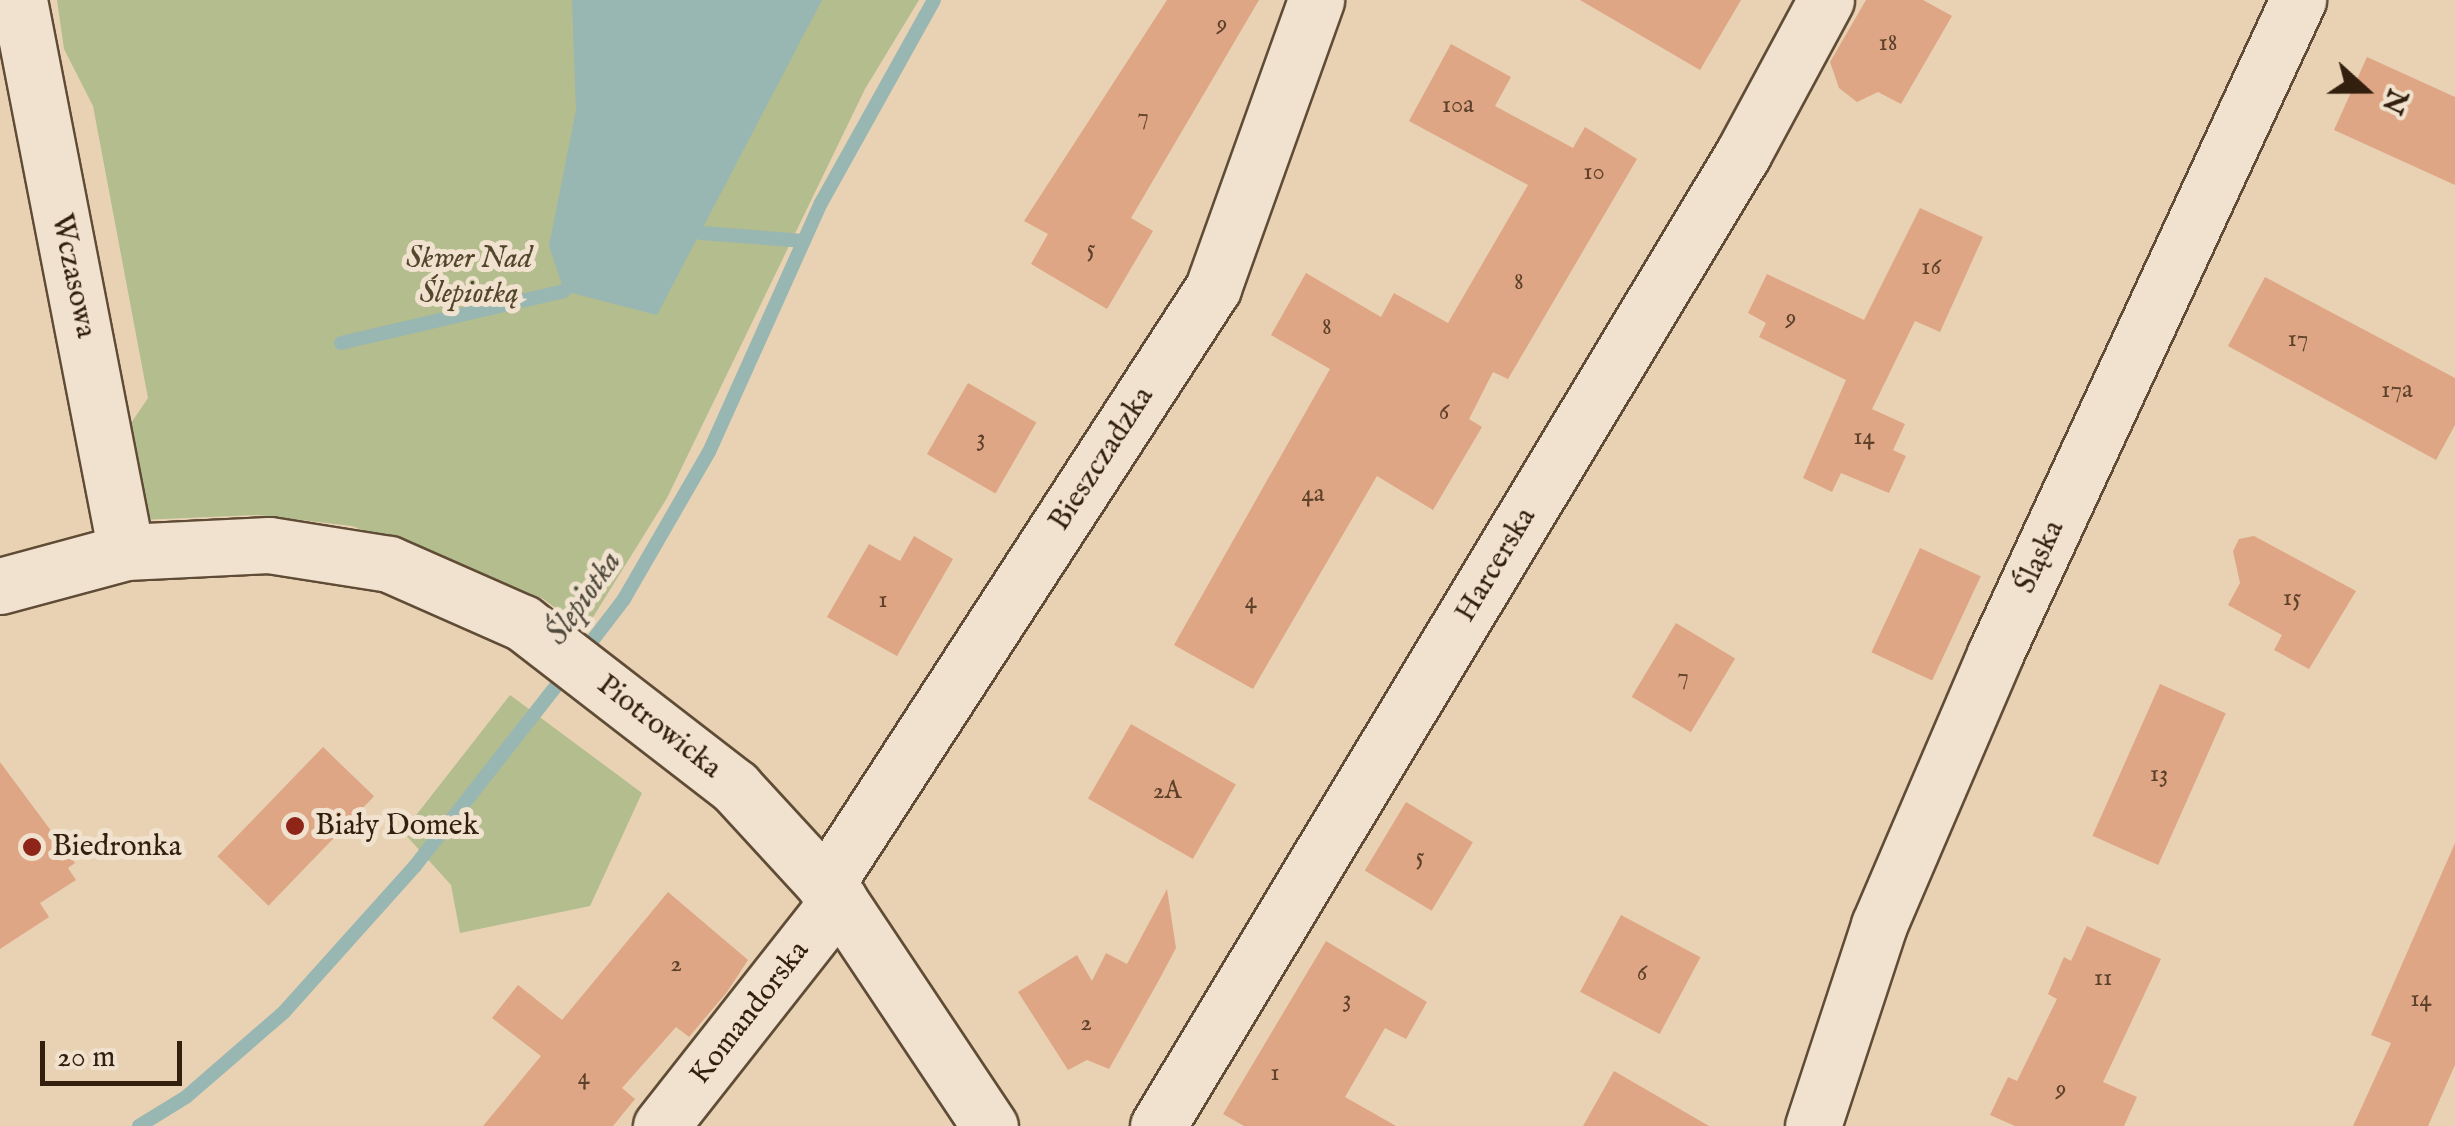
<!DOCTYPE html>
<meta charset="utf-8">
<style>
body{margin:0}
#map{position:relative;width:2455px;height:1126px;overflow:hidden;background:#e8d2b3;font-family:"IM FELL English",serif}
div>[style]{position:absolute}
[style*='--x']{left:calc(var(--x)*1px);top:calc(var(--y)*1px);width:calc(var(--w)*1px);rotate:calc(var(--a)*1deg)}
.green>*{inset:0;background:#b4bd8e}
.water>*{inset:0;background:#98b6b2}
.stream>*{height:14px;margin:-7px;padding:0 7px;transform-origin:7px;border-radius:7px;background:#98b6b2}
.building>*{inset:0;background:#dea684;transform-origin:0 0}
.roads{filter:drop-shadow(2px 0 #604c36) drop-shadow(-2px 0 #604c36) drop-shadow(0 2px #604c36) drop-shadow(0 -2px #604c36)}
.minor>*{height:55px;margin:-27.5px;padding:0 27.5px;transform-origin:27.5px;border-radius:27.5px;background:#f0e2ce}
.dots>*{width:28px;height:28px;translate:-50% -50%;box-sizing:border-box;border:5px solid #f0e2ce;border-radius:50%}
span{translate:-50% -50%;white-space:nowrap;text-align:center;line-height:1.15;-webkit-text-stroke:10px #f0e2ce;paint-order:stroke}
.number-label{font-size:25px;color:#5e412b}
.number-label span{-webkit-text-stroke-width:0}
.park-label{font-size:30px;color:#53462d;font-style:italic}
.street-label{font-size:30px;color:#331f0d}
.poi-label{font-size:30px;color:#331f0d}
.left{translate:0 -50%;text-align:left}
.water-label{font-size:32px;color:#514c3f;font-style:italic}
.north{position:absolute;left:2315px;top:40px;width:100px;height:100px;-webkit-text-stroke:8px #f0e2ce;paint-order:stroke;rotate:111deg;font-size:28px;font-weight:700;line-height:40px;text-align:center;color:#331f0d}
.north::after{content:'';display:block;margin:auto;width:35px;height:45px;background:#331f0d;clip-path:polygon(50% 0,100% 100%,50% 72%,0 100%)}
.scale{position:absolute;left:40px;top:1041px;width:142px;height:45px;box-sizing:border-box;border:5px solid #331f0d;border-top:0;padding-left:12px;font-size:30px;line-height:35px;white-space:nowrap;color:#331f0d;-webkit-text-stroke:8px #f0e2ce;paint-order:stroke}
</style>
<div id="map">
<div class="green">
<div style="clip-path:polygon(57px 0,919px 0,865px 89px,667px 498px,585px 630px,542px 598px,352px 526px,258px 515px,140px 520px,121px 438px,148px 398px,93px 106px,64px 49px)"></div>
<div style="clip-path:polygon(510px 695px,642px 793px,590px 906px,460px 933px,451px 885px,403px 832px)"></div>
</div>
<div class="water">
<div style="clip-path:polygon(572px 0,822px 0,657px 315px,564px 291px,549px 246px,576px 110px)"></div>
</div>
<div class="stream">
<div style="--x:701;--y:233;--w:103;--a:4.4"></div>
<div style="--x:341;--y:343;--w:229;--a:-13.1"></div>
<div style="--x:582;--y:654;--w:69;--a:-52.6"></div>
<div style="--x:624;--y:599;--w:170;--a:-60"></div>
<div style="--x:709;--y:452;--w:273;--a:-65.8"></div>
<div style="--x:821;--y:203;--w:232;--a:-60.9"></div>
<div style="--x:139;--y:1126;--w:55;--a:-31.7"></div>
<div style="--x:186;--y:1097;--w:130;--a:-40.9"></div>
<div style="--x:284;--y:1012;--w:196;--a:-48.1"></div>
<div style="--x:415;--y:866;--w:248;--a:-51.9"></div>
</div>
<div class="building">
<div style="clip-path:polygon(1167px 0,1259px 0,1131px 218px,1153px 231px,1107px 309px,1031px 264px,1048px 234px,1024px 221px)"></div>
<div style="clip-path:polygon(1580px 0,1741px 0,1700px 70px)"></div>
<div style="clip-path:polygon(1866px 0,1923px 0,1952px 16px,1901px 104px,1878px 92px,1857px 102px,1839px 88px,1830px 62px)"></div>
<div style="clip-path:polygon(1451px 44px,1511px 77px,1495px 106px,1573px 148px,1585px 127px,1637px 159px,1508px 379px,1493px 372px,1469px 419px,1482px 427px,1433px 510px,1377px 476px,1253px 689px,1174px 645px,1330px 369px,1271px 335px,1306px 273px,1381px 317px,1394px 293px,1448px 323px,1528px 185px,1409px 121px)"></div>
<div style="clip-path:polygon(2367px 57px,2455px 97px,2455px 185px,2334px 130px)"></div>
<div style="clip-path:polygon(1920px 208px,1983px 237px,1940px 332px,1915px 321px,1872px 409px,1905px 424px,1893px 450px,1906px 456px,1889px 493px,1841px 473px,1832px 492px,1803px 478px,1846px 380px,1759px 337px,1766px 323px,1748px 313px,1767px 274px,1864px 320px)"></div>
<div style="clip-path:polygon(2265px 277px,2455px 378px,2455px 425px,2436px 460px,2228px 346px)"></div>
<div style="left:968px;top:383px;width:79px;height:82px;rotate:30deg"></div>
<div style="clip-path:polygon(914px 536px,953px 559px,897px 656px,827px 617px,869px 544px,900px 561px)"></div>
<div style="clip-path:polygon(2254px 536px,2356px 591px,2309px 669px,2274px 650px,2282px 635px,2228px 605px,2240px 583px,2233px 551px,2239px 539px)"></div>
<div style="left:1920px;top:548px;width:67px;height:115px;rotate:25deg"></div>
<div style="left:1676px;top:623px;width:69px;height:86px;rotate:31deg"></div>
<div style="left:2160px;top:684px;width:72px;height:166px;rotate:24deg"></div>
<div style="left:1131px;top:724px;width:121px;height:86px;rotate:30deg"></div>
<div style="left:323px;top:747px;width:71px;height:152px;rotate:44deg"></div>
<div style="clip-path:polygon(0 762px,75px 863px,68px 868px,76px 880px,40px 903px,49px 917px,0 949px)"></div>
<div style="left:1406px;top:802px;width:78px;height:80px;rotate:31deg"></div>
<div style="clip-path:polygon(2455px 843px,2455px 1065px,2428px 1126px,2353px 1126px,2391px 1043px,2371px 1035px)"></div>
<div style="clip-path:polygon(1167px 889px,1176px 948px,1159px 980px,1109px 1069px,1087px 1060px,1068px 1070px,1018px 992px,1077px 955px,1092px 981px,1106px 953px,1127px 964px)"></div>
<div style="clip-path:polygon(668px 892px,748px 960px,727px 992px,689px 1037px,676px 1027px,622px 1088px,635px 1099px,613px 1126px,483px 1126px,541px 1056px,492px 1018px,518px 985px,562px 1020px)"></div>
<div style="left:1621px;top:915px;width:90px;height:87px;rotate:28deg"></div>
<div style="clip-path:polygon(2087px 926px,2161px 959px,2103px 1082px,2137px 1097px,2124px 1126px,2015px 1126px,1990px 1115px,2008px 1077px,2017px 1081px,2057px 999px,2048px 994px,2064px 957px,2071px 961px)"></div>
<div style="clip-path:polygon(1326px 941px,1427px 1002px,1406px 1039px,1385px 1028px,1345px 1097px,1396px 1126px,1244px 1126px,1223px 1114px)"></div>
<div style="clip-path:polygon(1614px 1071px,1709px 1126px,1583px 1126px)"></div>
</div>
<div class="roads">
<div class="minor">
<div style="--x:19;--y:0;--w:562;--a:79.03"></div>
<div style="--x:0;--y:586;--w:131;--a:-15.1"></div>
<div style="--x:126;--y:552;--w:143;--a:-2.8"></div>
<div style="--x:269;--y:545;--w:121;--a:9"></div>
<div style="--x:389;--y:564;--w:146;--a:23.8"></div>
<div style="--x:523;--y:623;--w:268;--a:37.7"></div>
<div style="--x:735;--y:787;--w:154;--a:47.4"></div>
<div style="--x:839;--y:900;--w:272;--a:56.3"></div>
<div style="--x:825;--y:886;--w:713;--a:-57.02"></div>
<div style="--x:1213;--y:288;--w:306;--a:-70.3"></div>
<div style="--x:661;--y:1126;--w:288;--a:-51.8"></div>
<div style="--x:1158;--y:1126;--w:1134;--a:-58.96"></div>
<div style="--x:1743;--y:154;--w:175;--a:-61.7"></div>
<div style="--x:1813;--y:1126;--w:212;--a:-71.8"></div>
<div style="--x:1879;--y:925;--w:295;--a:-66.8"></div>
<div style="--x:1995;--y:654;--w:721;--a:-65.14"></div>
</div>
</div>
<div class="dots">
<div style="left:295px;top:826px;background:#8f2418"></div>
<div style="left:32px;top:847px;background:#8f2418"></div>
</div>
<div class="number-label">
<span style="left:1222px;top:24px">9</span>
<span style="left:1888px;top:43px">18</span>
<span style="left:1458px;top:105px">10a</span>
<span style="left:1143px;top:117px">7</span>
<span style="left:1594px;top:172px">10</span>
<span style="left:1091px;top:249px">5</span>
<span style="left:1931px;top:267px">16</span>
<span style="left:1519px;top:282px">8</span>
<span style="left:1791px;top:318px">9</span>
<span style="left:1327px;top:327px">8</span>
<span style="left:2298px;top:339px">17</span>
<span style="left:2397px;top:390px">17a</span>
<span style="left:1444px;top:412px">6</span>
<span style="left:1864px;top:437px">14</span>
<span style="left:981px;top:438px">3</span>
<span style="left:1313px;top:494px">4a</span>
<span style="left:2292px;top:598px">15</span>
<span style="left:883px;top:600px">1</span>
<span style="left:1251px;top:601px">4</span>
<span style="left:1683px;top:677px">7</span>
<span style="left:2159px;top:774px">13</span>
<span style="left:1167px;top:791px">2A</span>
<span style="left:1420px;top:857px">5</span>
<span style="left:676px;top:964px">2</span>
<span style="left:1642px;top:973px">6</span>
<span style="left:2103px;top:978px">11</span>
<span style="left:1347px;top:999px">3</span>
<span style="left:2421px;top:999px">14</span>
<span style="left:1086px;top:1023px">2</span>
<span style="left:1275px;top:1073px">1</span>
<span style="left:584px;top:1077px">4</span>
<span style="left:2061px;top:1089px">9</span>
</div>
<div class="park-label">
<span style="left:469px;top:276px">Skwer Nad<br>Ślepiotką</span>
</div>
<div class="street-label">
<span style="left:73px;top:276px;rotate:78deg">Wczasowa</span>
<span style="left:1102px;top:459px;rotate:-57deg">Bieszczadzka</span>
<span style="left:2040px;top:557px;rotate:-65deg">Śląska</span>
<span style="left:1496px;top:565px;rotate:-59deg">Harcerska</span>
<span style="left:659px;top:727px;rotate:38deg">Piotrowicka</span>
<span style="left:750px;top:1013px;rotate:-52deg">Komandorska</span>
</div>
<div class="poi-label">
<span class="left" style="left:315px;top:826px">Biały Domek</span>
<span class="left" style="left:52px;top:847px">Biedronka</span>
</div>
<div class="water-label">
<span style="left:585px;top:599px;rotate:-55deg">Ślepiotka</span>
</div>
<div class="north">N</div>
<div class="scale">20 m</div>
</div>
